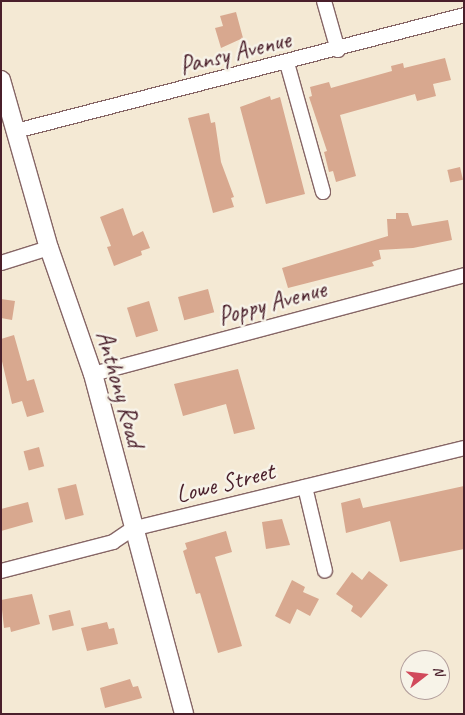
<!DOCTYPE html>
<style>
body{margin:0}
#map{position:relative;width:465px;height:715px;overflow:hidden;background:#f4e9d4;font-family:Caveat,sans-serif}
div>[style]{position:absolute}
[style*='--x']{left:calc(var(--x)*1px);top:calc(var(--y)*1px);width:calc(var(--w)*1px);rotate:calc(var(--a)*1deg)}
.building>*{inset:0;background:#d8a88f;transform-origin:0 0}
.roads{filter:drop-shadow(1px 0 #866666) drop-shadow(-1px 0 #866666) drop-shadow(0 1px #866666) drop-shadow(0 -1px #866666)}
.minor>*{height:14px;margin:-7px;padding:0 7px;transform-origin:7px;border-radius:7px;background:#fff}
.tertiary>*{height:18px;margin:-9px;padding:0 9px;transform-origin:9px;border-radius:9px;background:#fff}
span{translate:-50% -50%;white-space:nowrap;text-align:center;line-height:1.15;-webkit-text-stroke:5px #f7f3e8;paint-order:stroke}
.street-label{font-size:25px;color:#4a1f2b}
.frame{position:absolute;inset:0;border:2px solid #4a1f2b;pointer-events:none}
.north{position:absolute;left:400px;top:650px;width:50px;height:50px;box-sizing:border-box;background:#f7f3e8;border:1px solid #b29e9c;border-radius:50%;rotate:74deg;font-size:14px;font-weight:700;line-height:20px;text-align:center;color:#4a1f2b}
.north::after{content:'';display:block;margin:auto;width:18px;height:22px;background:#d1495b;clip-path:polygon(50% 0,100% 100%,50% 72%,0 100%)}
</style>
<div id="map">
<div class="building">
<div style="clip-path:polygon(236px 12px,243px 38px,221px 48px,215px 28px,223px 26px,220px 16px)"></div>
<div style="clip-path:polygon(445px 58px,451px 80px,433px 84px,436px 96px,417px 101px,415px 94px,340px 115px,356px 176px,336px 182px,333px 171px,329px 172px,324px 152px,327px 151px,309px 97px,312px 96px,310px 87px,329px 82px,331px 88px,392px 71px,391px 66px,403px 63px,404px 68px)"></div>
<div style="clip-path:polygon(270px 96px,271px 100px,280px 97px,305px 194px,266px 204px,240px 107px)"></div>
<div style="clip-path:polygon(209px 113px,211px 123px,215px 122px,221px 162px,234px 197px,231px 198px,234px 207px,213px 213px,188px 118px)"></div>
<div style="left:460px;top:167px;width:13px;height:13px;rotate:77deg"></div>
<div style="clip-path:polygon(123px 208px,133px 236px,143px 231px,150px 248px,141px 251px,142px 255px,114px 266px,107px 247px,111px 246px,100px 217px)"></div>
<div style="clip-path:polygon(396px 213px,408px 213px,412px 226px,448px 220px,452px 240px,413px 248px,379px 250px,381px 259px,372px 262px,374px 266px,288px 288px,282px 268px,388px 236px,387px 219px,396px 219px)"></div>
<div style="left:208px;top:289px;width:24px;height:31px;rotate:75deg"></div>
<div style="clip-path:polygon(1px 299px,15px 301px,12px 320px,1px 318px)"></div>
<div style="left:149px;top:301px;width:31px;height:23px;rotate:73deg"></div>
<div style="clip-path:polygon(14px 335px,27px 381px,34px 379px,44px 412px,27px 417px,22px 401px,12px 404px,1px 357px,1px 339px)"></div>
<div style="clip-path:polygon(238px 369px,255px 429px,234px 434px,226px 404px,183px 416px,174px 384px)"></div>
<div style="left:39px;top:447px;width:20px;height:16px;rotate:75deg"></div>
<div style="left:76px;top:484px;width:32px;height:19px;rotate:76deg"></div>
<div style="clip-path:polygon(464px 486px,464px 549px,400px 562px,390px 521px,346px 533px,341px 503px,360px 498px,363px 508px)"></div>
<div style="clip-path:polygon(28px 502px,33px 522px,1px 531px,1px 509px)"></div>
<div style="clip-path:polygon(282px 519px,290px 545px,266px 549px,262px 522px)"></div>
<div style="clip-path:polygon(226px 531px,232px 552px,215px 557px,242px 646px,218px 653px,200px 593px,196px 594px,183px 551px,187px 549px,185px 543px)"></div>
<div style="clip-path:polygon(369px 571px,388px 585px,361px 618px,351px 611px,353px 606px,336px 594px,352px 572px,362px 580px)"></div>
<div style="clip-path:polygon(292px 580px,305px 587px,303px 592px,319px 599px,310px 616px,297px 609px,290px 624px,275px 616px)"></div>
<div style="clip-path:polygon(32px 594px,40px 624px,11px 632px,10px 627px,4px 628px,1px 600px)"></div>
<div style="left:70px;top:610px;width:16px;height:22px;rotate:76deg"></div>
<div style="clip-path:polygon(107px 622px,109px 629px,114px 628px,118px 644px,87px 651px,81px 628px)"></div>
<div style="clip-path:polygon(130px 679px,133px 687px,138px 686px,142px 698px,105px 708px,100px 688px)"></div>
</div>
<div class="roads">
<div class="minor">
<div style="--x:324;--y:1;--w:51;--a:74.1"></div>
<div style="--x:287;--y:63;--w:134;--a:74.4"></div>
<div style="--x:16;--y:131;--w:463;--a:-14.5"></div>
<div style="--x:1;--y:263;--w:50;--a:-17.4"></div>
<div style="--x:93;--y:374;--w:384;--a:-14.9"></div>
<div style="--x:305;--y:487;--w:86;--a:76.6"></div>
<div style="--x:1;--y:571;--w:116;--a:-14.5"></div>
<div style="--x:113;--y:542;--w:23;--a:-34"></div>
<div style="--x:132;--y:529;--w:342;--a:-13.7"></div>
</div>
<div class="tertiary">
<div style="--x:1;--y:80;--w:175;--a:74.1"></div>
<div style="--x:49;--y:248;--w:133;--a:70.8"></div>
<div style="--x:93;--y:374;--w:352;--a:75"></div>
</div>
</div>
<div class="street-label">
<span style="left:235px;top:53px;rotate:-14deg">Pansy Avenue</span>
<span style="left:272px;top:303px;rotate:-15deg">Poppy Avenue</span>
<span style="left:120px;top:389px;rotate:74deg">Anthony Road</span>
<span style="left:225px;top:483px;rotate:-14deg">Lowe Street</span>
</div>
<div class="frame"></div>
<div class="north">N</div>
</div>
